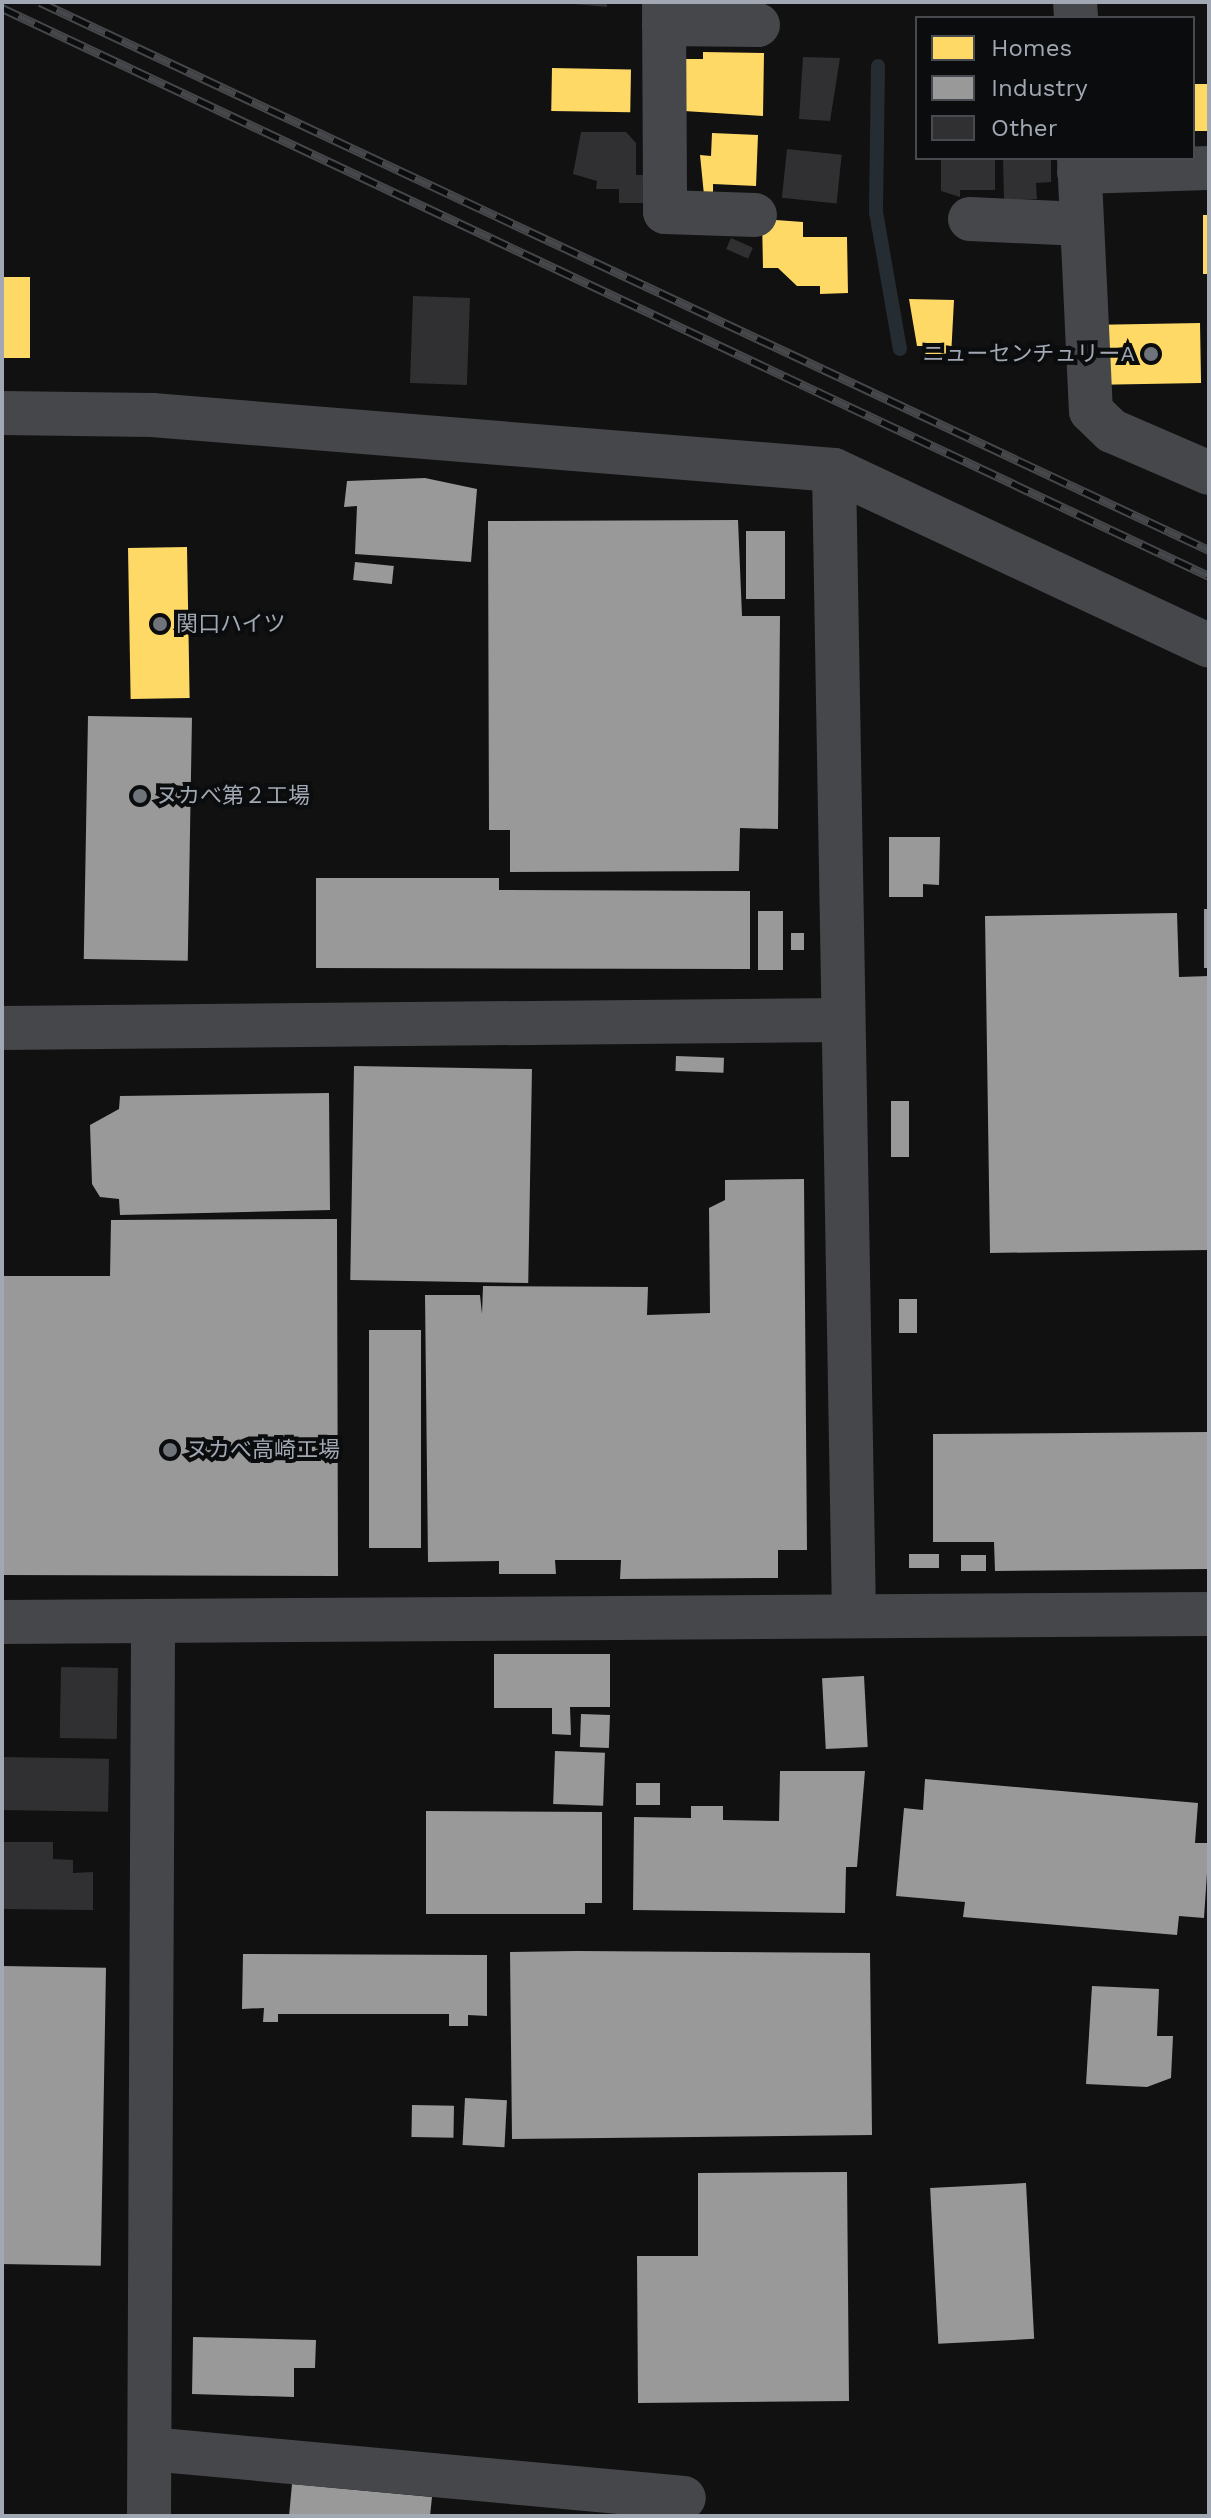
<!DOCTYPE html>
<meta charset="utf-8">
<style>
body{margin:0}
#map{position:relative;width:1211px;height:2518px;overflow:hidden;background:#111;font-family:"Work Sans","Noto Sans JP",sans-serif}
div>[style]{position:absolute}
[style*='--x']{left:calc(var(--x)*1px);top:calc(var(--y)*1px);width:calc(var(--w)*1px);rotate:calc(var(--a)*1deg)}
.homes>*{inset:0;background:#ffd966;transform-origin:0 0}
.industry>*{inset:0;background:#999;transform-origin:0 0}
.stream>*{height:14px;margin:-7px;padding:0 7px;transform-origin:7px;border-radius:7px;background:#252d33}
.building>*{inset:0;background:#303032;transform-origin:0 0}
.minor>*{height:44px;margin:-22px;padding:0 22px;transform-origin:22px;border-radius:22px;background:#45474a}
.rail>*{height:9px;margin-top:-4.5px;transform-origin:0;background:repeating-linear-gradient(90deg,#0b0c0d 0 18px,#46474a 0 36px);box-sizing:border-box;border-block:2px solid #46474a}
.dots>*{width:22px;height:22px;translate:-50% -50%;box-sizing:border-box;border:4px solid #0b0c0d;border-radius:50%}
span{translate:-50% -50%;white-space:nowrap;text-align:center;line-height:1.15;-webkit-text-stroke:8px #0b0c0d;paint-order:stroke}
.poi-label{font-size:22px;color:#a1a8b3}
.right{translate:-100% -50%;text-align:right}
.left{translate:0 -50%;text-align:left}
.frame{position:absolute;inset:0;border:4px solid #a1a8b3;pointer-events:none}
.legend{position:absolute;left:915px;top:16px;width:280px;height:144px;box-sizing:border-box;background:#0b0c0d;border:2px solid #474a4f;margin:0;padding:10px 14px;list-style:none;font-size:24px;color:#a1a8b3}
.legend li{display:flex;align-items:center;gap:16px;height:40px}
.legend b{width:40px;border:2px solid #474a4f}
</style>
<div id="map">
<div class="homes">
<div style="clip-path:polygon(703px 52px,764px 53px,763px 116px,684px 111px,685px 59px,703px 59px)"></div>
<div style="left:552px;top:68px;width:79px;height:43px;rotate:1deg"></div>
<div style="left:1193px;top:84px;width:16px;height:47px"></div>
<div style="clip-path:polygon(712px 133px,758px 135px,756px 186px,713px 184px,713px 196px,704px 195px,700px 155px,711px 156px)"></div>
<div style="left:1203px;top:215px;width:6px;height:59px"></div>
<div style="clip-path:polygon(762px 219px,803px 222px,803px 237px,847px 237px,848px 293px,820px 294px,820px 286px,797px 286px,778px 268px,763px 268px)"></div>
<div style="left:2px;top:277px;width:28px;height:81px"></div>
<div style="clip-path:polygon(909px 299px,954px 300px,951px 357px,925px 355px,926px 346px,917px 346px)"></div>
<div style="left:1200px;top:323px;width:60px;height:99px;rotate:89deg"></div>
<div style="left:187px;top:547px;width:151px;height:59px;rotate:89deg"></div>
</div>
<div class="industry">
<div style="clip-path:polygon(425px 478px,477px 489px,471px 562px,355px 554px,357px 506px,344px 507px,347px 481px)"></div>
<div style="clip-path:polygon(738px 520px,742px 616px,780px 616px,778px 829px,740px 828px,739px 871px,510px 872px,510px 830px,489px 830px,488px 521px)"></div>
<div style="left:746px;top:531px;width:39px;height:68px"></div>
<div style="left:355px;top:562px;width:39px;height:18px;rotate:6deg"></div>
<div style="left:88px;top:716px;width:104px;height:243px;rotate:1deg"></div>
<div style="clip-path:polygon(889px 837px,940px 837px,939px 885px,923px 884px,923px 897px,889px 897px)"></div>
<div style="clip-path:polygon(316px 878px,499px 878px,499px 890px,750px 891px,750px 969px,316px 968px)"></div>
<div style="left:1204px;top:909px;width:5px;height:59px"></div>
<div style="left:758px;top:911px;width:25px;height:59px"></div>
<div style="clip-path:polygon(1177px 913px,1179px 977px,1209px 976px,1209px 1250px,990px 1253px,985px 916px)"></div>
<div style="left:791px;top:933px;width:13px;height:17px"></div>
<div style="left:676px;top:1056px;width:48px;height:15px;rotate:2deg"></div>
<div style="left:354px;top:1066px;width:178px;height:214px;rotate:1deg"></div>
<div style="clip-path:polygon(329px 1093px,330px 1210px,120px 1215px,119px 1199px,100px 1197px,92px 1184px,90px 1125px,119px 1109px,120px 1096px)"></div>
<div style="left:891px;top:1101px;width:18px;height:56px"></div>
<div style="clip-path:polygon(804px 1179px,807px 1550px,778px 1550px,778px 1578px,620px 1579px,621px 1560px,555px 1560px,556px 1574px,499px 1574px,499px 1561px,428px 1562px,425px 1295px,480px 1295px,482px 1314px,483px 1286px,648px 1287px,647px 1315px,710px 1313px,709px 1208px,725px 1200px,725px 1180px)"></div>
<div style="clip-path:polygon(337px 1219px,338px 1576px,2px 1575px,2px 1276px,110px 1276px,111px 1220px)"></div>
<div style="left:899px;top:1299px;width:18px;height:34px"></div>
<div style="left:369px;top:1330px;width:52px;height:218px"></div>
<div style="clip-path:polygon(1209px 1432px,1209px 1569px,995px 1571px,994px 1542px,933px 1542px,933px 1434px)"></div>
<div style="left:909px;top:1554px;width:30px;height:14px"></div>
<div style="left:986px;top:1555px;width:16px;height:25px;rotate:90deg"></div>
<div style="clip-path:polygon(494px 1654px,610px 1654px,610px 1707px,570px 1707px,571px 1735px,552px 1734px,552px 1708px,494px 1708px)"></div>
<div style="left:864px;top:1676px;width:71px;height:42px;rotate:87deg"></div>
<div style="left:581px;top:1714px;width:29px;height:33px;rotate:2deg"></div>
<div style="left:555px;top:1751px;width:50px;height:53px;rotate:2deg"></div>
<div style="clip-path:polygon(780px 1771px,865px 1771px,857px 1867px,846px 1867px,845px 1913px,633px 1910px,634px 1817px,691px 1818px,691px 1806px,723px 1806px,723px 1820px,779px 1821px)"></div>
<div style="clip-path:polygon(925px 1779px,1198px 1803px,1195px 1843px,1209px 1843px,1204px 1918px,1179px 1916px,1177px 1935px,963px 1917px,965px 1902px,896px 1896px,904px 1808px,923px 1810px)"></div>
<div style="left:660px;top:1783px;width:22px;height:24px;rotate:90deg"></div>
<div style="clip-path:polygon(426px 1811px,602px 1812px,602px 1903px,585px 1903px,585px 1914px,426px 1914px)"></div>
<div style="clip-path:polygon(577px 1951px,870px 1953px,872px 2135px,512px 2139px,510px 1952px)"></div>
<div style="clip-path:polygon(243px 1954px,487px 1955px,487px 2016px,468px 2015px,468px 2026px,449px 2026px,449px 2014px,278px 2014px,278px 2022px,263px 2022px,264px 2008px,242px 2009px)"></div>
<div style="left:2px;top:1966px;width:104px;height:298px;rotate:1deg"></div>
<div style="clip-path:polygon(1092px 1986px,1159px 1989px,1157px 2036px,1173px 2036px,1171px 2078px,1147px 2087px,1086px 2084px)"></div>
<div style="left:465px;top:2098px;width:42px;height:47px;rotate:3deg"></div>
<div style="left:412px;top:2105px;width:42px;height:32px;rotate:1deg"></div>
<div style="clip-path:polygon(847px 2172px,849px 2401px,638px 2403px,637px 2256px,698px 2256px,698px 2173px)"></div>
<div style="left:1026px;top:2183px;width:156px;height:96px;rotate:87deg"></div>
<div style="clip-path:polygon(193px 2337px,316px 2340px,315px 2368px,294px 2368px,294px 2397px,192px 2394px)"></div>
<div style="clip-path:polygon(292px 2484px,432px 2497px,430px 2516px,289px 2516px)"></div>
</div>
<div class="stream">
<div style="--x:878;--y:66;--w:146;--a:90.8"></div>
<div style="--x:876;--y:212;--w:139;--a:80.1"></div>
</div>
<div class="building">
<div style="clip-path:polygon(552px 2px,607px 2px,607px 7px)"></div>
<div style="clip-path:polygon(803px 57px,840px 58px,830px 121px,799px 119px)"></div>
<div style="clip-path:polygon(581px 132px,626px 132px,636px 143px,636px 175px,645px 175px,645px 203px,619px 203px,619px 189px,596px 189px,597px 181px,573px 174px)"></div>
<div style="left:787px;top:149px;width:55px;height:49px;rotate:6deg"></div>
<div style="clip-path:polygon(941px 158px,995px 158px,995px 190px,960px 190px,960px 197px,941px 191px)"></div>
<div style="clip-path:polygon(1003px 158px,1051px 158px,1051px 182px,1036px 183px,1037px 199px,1004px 200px)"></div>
<div style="left:731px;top:238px;width:24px;height:12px;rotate:24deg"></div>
<div style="left:413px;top:296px;width:57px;height:87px;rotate:2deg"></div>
<div style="left:61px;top:1667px;width:57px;height:71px;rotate:1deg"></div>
<div style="left:2px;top:1757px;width:107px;height:53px;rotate:1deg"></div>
<div style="clip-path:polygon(2px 1842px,53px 1842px,53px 1859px,73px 1860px,73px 1873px,93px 1872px,93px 1910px,2px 1909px)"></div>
</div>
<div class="minor">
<div style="--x:664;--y:2;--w:210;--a:89.7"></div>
<div style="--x:665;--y:212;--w:90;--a:1.9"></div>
<div style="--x:1075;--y:2;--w:16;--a:86"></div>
<div style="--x:664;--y:24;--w:94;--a:0.6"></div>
<div style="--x:1079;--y:158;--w:253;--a:87.3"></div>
<div style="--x:1091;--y:411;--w:29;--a:44"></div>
<div style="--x:1112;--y:431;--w:106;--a:23.4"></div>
<div style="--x:1079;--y:172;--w:130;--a:-1.8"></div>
<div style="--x:970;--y:219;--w:111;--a:2.6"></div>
<div style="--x:2;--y:413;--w:150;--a:0.8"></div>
<div style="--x:152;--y:415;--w:684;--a:4.61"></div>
<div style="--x:834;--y:470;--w:414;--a:25.1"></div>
<div style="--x:834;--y:470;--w:1146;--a:89"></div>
<div style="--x:2;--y:1028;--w:839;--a:-0.55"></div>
<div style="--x:2;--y:1622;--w:1207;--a:-0.38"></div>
<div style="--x:150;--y:2449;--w:536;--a:5.24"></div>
<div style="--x:149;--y:2516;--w:894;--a:-89.74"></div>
</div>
<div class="rail">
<div style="--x:40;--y:2;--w:1291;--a:25.12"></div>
<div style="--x:2;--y:8;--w:1334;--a:25.2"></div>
</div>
<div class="dots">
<div style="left:1151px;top:354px;background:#6f737a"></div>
<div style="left:160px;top:624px;background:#6f737a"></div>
<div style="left:140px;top:796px;background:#6f737a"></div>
<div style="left:170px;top:1450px;background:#6f737a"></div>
</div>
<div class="poi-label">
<span class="right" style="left:1135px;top:354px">ニューセンチュリーA</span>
<span class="left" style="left:176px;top:624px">関口ハイツ</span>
<span class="left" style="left:156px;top:796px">ヌカべ第２工場</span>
<span class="left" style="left:186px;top:1450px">ヌカべ高崎工場</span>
</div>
<div class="frame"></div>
<ul class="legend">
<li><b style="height:22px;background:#ffd966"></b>Homes</li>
<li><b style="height:22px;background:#999"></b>Industry</li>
<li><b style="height:22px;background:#303032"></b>Other</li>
</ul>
</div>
